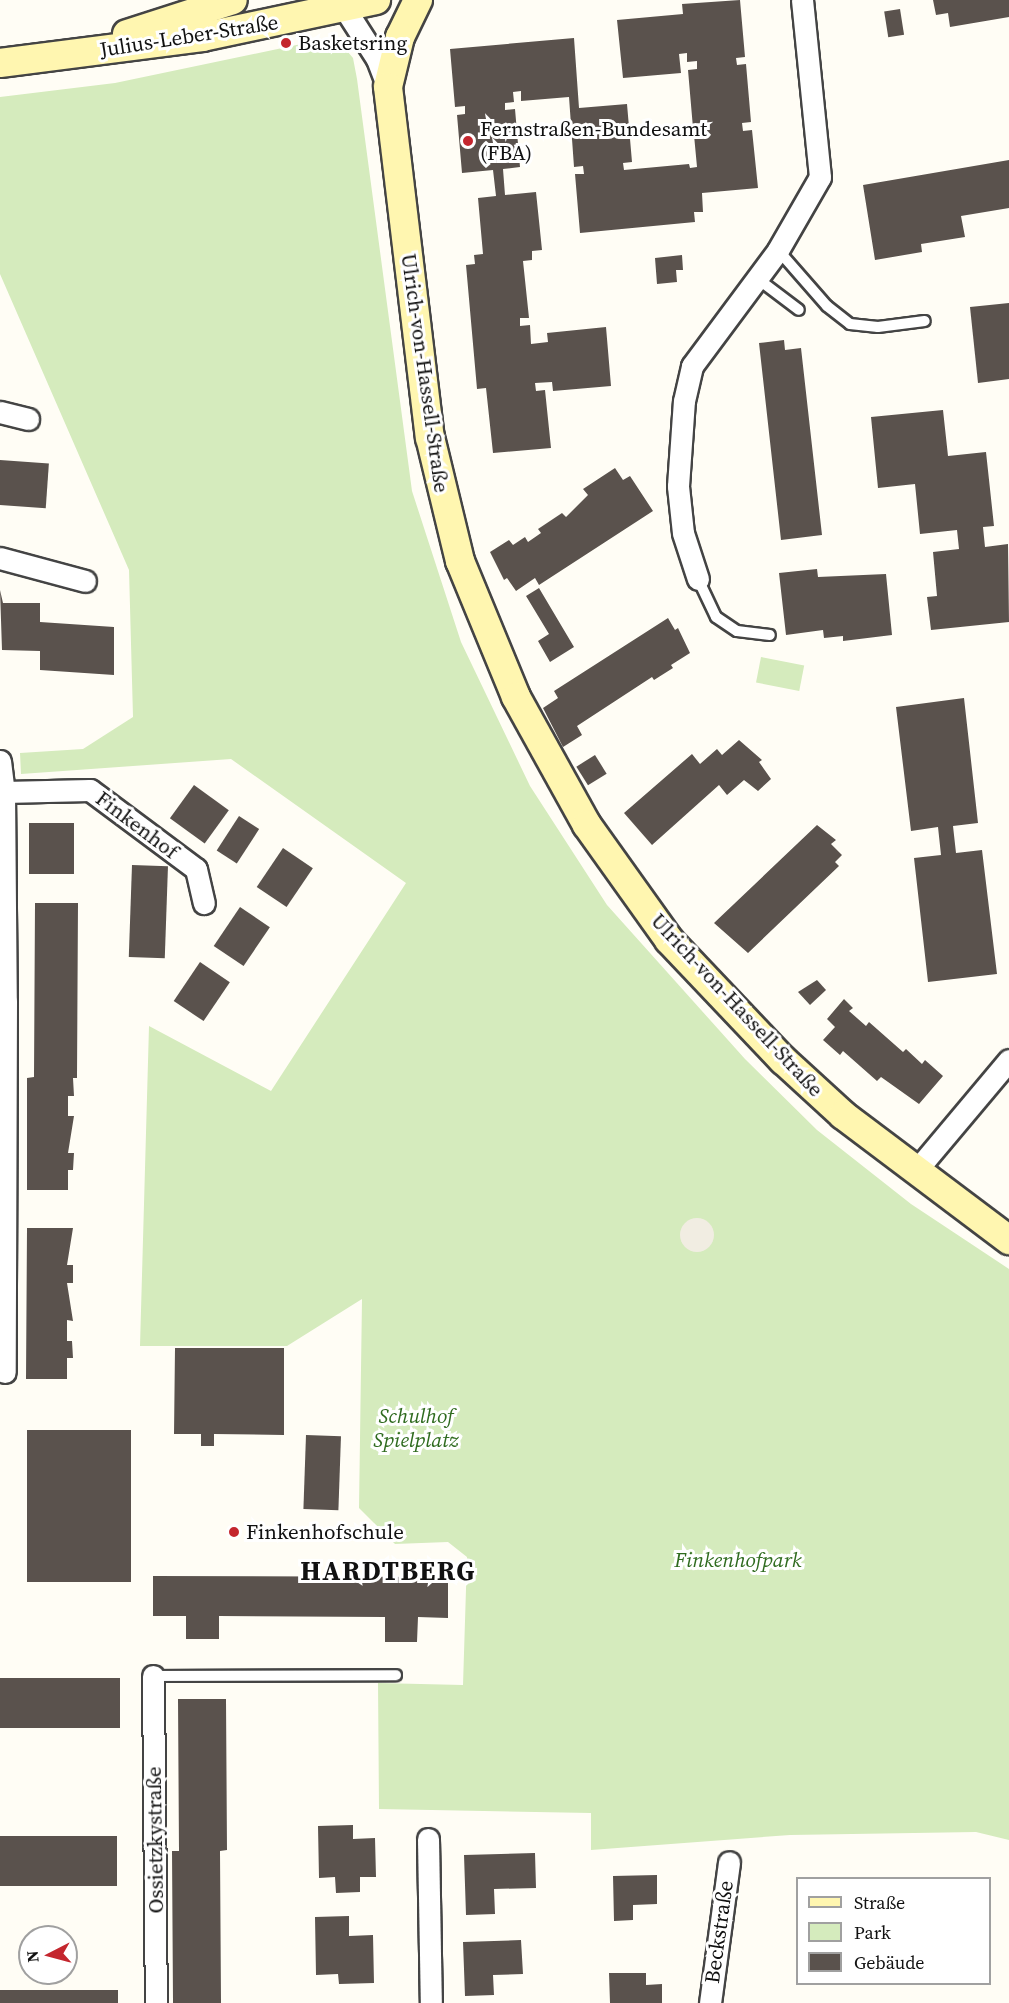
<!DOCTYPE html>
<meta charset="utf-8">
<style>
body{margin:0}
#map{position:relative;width:1009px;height:2003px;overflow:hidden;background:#fffdf5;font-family:"Source Serif 4",serif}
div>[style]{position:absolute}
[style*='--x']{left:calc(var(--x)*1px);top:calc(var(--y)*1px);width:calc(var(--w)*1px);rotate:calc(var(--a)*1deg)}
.green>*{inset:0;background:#d5ebbd;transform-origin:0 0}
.plaza>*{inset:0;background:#f1ede2}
.round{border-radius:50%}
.building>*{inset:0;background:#5a524d;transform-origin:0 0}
.roads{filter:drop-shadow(2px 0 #444) drop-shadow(-2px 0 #444) drop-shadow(0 2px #444) drop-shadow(0 -2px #444)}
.lane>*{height:10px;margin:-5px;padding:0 5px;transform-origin:5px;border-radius:5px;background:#fff}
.street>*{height:21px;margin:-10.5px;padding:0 10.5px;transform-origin:10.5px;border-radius:10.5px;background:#fff}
.secondary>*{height:28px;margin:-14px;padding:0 14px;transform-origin:14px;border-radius:14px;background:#fff6b0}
.dots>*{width:16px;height:16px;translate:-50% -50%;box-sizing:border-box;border:3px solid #fff;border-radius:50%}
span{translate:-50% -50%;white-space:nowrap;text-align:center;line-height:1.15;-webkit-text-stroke:6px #fff;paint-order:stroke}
.street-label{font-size:21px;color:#111}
.poi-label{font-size:21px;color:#111}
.left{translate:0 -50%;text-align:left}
.park-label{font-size:21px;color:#2f6b1f;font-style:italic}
.district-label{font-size:27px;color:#111;font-weight:700;letter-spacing:1.5px}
.legend{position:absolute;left:796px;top:1877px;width:195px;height:108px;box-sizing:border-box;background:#fff;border:2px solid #a0a0a0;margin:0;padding:8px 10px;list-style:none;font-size:18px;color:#111}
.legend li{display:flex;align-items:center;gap:12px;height:30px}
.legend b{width:30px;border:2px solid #a0a0a0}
.north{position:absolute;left:18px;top:1925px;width:60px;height:60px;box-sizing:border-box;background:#fff;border:2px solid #a0a0a0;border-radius:50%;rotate:264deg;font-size:16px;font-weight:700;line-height:24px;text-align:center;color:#111}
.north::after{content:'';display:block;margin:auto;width:21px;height:27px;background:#c4262e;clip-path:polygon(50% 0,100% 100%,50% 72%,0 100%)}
</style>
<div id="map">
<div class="green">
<div style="clip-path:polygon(325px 39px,342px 45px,353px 58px,357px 79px,412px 491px,461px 642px,530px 786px,607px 905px,745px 1059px,817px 1130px,911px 1204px,1009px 1269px,1009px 1840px,976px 1832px,790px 1835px,591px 1850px,591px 1813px,379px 1809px,378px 1683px,463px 1685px,467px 1557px,448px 1542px,395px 1544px,359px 1508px,362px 1299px,287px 1346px,140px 1346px,149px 1026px,271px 1091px,406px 883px,231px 759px,21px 774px,20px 753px,83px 749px,133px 717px,129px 570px,0 274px,0 97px,115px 83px)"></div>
<div style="left:761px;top:657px;width:44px;height:26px;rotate:11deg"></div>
</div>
<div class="plaza">
<div class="round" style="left:680px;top:1218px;width:34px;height:34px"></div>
</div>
<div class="building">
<div style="clip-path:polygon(740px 0,745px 57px,736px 58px,737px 65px,746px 64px,751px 122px,742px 123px,743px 131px,752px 130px,758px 188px,702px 193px,703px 212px,694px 212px,695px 222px,580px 233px,575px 174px,584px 174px,583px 166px,574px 167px,569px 97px,521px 101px,521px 91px,513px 92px,514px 102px,505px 103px,505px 110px,515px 109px,520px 167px,503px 169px,505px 195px,536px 192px,542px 250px,532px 251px,532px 260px,523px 261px,529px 318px,520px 318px,520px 326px,530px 325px,531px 344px,548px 342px,547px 333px,606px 327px,611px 386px,553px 391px,552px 382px,535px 383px,536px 391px,545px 390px,551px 448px,493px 453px,486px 388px,477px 389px,466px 265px,475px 264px,474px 255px,483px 254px,478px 198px,496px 196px,493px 170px,462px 173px,457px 115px,465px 114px,465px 106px,455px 107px,450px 49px,574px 38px,579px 108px,627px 104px,632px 162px,623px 163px,624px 170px,689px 164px,690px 168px,697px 167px,694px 135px,703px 135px,703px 127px,693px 128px,688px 70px,697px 69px,697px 61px,687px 62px,687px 53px,679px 54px,681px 73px,623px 78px,617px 20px,683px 14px,682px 4px)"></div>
<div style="clip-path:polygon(933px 0,1009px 0,1009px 17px,950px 27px,948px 13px,936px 15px)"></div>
<div style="left:900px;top:9px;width:26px;height:16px;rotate:81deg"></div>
<div style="clip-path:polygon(1009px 160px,1009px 208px,961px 216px,965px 237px,921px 244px,922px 252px,875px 260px,863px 185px)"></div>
<div style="clip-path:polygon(682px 255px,683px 270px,676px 270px,677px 282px,657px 284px,655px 258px)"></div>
<div style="clip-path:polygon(1009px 303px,1009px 379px,978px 383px,970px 307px)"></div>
<div style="clip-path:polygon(784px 340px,785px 350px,801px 348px,822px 535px,781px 540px,759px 343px)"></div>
<div style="clip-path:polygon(943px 410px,948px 456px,986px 452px,994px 526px,983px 527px,985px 547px,1008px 544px,1009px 622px,931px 630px,927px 597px,937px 596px,933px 552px,959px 549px,957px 530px,920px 534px,915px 484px,878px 488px,871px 417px)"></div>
<div style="left:0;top:460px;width:49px;height:45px;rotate:4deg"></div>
<div style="clip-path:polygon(615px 468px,623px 480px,630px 476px,653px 511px,539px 585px,535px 578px,516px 591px,507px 578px,504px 580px,490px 552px,509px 540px,513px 545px,525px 537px,528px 542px,541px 533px,538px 529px,562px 513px,566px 517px,588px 495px,583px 489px)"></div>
<div style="clip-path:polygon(817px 569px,818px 577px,886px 574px,892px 635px,843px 641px,843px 636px,824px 638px,823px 630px,786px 635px,779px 573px)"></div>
<div style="clip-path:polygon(539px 588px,574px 647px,550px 662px,538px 641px,549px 634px,526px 596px)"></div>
<div style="clip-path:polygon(0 590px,3px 603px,40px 603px,40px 622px,114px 627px,114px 675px,40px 670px,40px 651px,2px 650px)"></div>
<div style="clip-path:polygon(668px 618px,675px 630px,678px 628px,690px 653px,671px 665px,673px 668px,654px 680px,652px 677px,577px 726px,582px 735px,563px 747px,543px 708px,558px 698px,554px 691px)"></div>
<div style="clip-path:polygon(964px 698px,978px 823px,953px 826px,956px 853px,982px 850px,997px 974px,928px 982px,914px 858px,941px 855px,938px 827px,911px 831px,896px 707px)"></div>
<div style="clip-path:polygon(739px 740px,762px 760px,759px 762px,771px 779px,758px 791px,744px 780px,727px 795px,719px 785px,652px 845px,624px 813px,692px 754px,700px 764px,717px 749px,722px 755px)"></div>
<div style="left:595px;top:755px;width:22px;height:22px;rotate:58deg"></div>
<div style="left:194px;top:785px;width:43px;height:41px;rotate:36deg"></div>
<div style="left:239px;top:816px;width:24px;height:41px;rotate:33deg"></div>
<div style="left:29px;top:823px;width:45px;height:51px"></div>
<div style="clip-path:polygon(817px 825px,836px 840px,831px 844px,842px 855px,835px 862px,839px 866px,748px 953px,714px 923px)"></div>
<div style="left:283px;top:848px;width:36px;height:47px;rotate:34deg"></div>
<div style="left:132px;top:865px;width:36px;height:92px;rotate:2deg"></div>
<div style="clip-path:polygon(35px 903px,78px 903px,77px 1078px,73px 1078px,74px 1096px,68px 1096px,68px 1116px,74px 1116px,68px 1153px,74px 1153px,73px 1170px,68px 1170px,68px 1190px,27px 1190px,27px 1078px,34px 1077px)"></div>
<div style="left:240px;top:907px;width:36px;height:47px;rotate:34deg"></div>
<div style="left:200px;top:962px;width:36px;height:47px;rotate:34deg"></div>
<div style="clip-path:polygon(817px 980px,826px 990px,810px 1005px,798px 992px)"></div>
<div style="clip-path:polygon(844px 999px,853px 1008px,849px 1011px,866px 1026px,869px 1022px,903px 1052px,906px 1049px,922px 1064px,925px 1060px,943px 1076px,919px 1104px,881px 1077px,877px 1081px,843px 1051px,840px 1055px,823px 1040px,835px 1027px,827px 1019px)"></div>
<div style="clip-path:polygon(27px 1228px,73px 1228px,67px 1265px,73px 1265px,73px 1283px,67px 1283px,73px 1321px,67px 1320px,67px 1341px,72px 1341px,73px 1358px,67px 1358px,67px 1379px,26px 1379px)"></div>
<div style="clip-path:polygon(175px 1348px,284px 1348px,284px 1435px,214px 1434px,214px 1446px,201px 1446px,201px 1434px,174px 1434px)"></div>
<div style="left:27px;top:1430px;width:104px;height:152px"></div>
<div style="left:306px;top:1435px;width:35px;height:74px;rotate:2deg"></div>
<div style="clip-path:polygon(153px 1576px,448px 1577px,448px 1618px,418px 1617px,417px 1642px,385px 1642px,385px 1617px,219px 1616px,219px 1639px,186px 1639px,186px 1616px,153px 1616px)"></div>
<div style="left:0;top:1678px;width:120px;height:50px"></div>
<div style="clip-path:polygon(178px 1699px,226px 1699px,227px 1850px,220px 1851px,221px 2003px,173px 2003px,172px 1851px,179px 1851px)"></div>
<div style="clip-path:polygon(353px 1825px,353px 1839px,375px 1838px,376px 1877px,360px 1877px,360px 1892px,336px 1893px,335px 1877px,319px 1878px,318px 1826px)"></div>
<div style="left:0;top:1836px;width:117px;height:50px"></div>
<div style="clip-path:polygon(535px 1853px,536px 1888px,494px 1889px,495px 1914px,466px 1915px,464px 1855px)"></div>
<div style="clip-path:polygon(657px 1875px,657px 1904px,633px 1905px,633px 1920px,614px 1921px,613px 1876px)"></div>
<div style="clip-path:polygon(349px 1916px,349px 1936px,373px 1935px,374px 1983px,339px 1984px,338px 1974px,316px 1975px,315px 1917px)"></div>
<div style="clip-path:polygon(521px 1940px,523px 1974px,493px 1975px,494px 1995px,465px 1996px,463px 1942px)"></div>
<div style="clip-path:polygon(609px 1973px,646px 1973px,646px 1985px,662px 1984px,662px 2003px,610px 2003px)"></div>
<div style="left:0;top:1990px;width:118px;height:13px"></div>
</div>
<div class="roads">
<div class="lane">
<div style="--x:778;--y:250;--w:74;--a:48.8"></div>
<div style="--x:827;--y:306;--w:29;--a:38"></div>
<div style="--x:850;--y:324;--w:28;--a:6"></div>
<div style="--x:878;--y:327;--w:47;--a:-7.3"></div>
<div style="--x:758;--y:279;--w:51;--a:37.1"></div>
<div style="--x:698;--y:579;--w:42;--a:64.7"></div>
<div style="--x:716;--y:617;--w:25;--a:34"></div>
<div style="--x:737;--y:631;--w:33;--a:7"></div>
<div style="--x:153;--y:1676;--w:243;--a:-0.2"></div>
</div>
<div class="street">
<div style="--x:345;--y:9;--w:59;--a:57.4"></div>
<div style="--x:377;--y:59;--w:30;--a:69"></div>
<div style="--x:0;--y:412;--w:29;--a:14"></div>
<div style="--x:0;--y:558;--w:88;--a:15.1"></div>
<div style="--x:698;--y:579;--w:48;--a:-108.1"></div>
<div style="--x:683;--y:533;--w:47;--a:-96.1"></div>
<div style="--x:678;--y:486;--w:85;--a:-86"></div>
<div style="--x:684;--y:401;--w:36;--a:-77"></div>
<div style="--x:692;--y:366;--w:144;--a:-53.4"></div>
<div style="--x:778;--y:250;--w:84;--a:-60.1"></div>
<div style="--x:820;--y:177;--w:178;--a:-95.8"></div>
<div style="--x:0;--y:761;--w:31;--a:83"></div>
<div style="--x:4;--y:792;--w:209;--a:89.5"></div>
<div style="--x:6;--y:1001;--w:371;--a:90.2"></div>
<div style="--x:4;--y:792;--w:86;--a:-1.3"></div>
<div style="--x:90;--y:790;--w:132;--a:36.7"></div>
<div style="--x:196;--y:869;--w:35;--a:77"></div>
<div style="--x:915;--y:1172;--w:146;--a:-50"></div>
<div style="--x:153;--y:1676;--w:327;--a:89.5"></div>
<div style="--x:428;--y:1839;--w:164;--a:89"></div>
<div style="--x:710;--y:2003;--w:142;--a:-82.3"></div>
</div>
<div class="secondary">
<div style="--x:418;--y:0;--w:41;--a:115.9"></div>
<div style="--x:400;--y:37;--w:51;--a:103.5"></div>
<div style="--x:388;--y:87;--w:353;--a:83.2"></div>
<div style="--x:430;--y:437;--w:128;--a:76.4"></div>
<div style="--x:460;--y:561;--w:147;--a:67.6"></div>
<div style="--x:516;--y:697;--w:146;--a:61"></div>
<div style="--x:587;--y:825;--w:141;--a:54.5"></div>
<div style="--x:669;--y:940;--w:166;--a:46.5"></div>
<div style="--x:783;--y:1060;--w:81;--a:42.5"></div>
<div style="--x:843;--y:1115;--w:208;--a:37"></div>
<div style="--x:127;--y:34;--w:111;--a:-17.8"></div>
<div style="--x:0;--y:63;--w:204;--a:-7.3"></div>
<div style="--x:202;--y:37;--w:178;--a:-12"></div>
</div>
</div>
<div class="dots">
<div style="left:286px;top:43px;background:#c4262e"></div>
<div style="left:468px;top:141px;background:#c4262e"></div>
<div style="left:234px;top:1532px;background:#c4262e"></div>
</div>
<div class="street-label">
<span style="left:189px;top:36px;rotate:-9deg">Julius-Leber-Straße</span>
<span style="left:425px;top:373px;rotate:82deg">Ulrich-von-Hassell-Straße</span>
<span style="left:137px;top:825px;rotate:37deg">Finkenhof</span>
<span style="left:737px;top:1005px;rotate:47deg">Ulrich-von-Hassell-Straße</span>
<span style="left:155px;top:1840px;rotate:-91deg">Ossietzkystraße</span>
<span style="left:719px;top:1932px;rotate:-82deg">Beckstraße</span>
</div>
<div class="poi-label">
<span class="left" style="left:298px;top:43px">Basketsring</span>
<span class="left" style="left:480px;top:141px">Fernstraßen-Bundesamt<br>(FBA)</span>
<span class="left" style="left:246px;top:1532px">Finkenhofschule</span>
</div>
<div class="park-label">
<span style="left:416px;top:1428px">Schulhof<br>Spielplatz</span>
<span style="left:738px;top:1560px">Finkenhofpark</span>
</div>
<div class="district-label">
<span style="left:388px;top:1571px">HARDTBERG</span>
</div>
<ul class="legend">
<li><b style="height:8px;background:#fff6b0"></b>Straße</li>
<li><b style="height:16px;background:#d5ebbd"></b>Park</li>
<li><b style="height:16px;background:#5a524d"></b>Gebäude</li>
</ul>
<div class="north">N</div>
</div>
